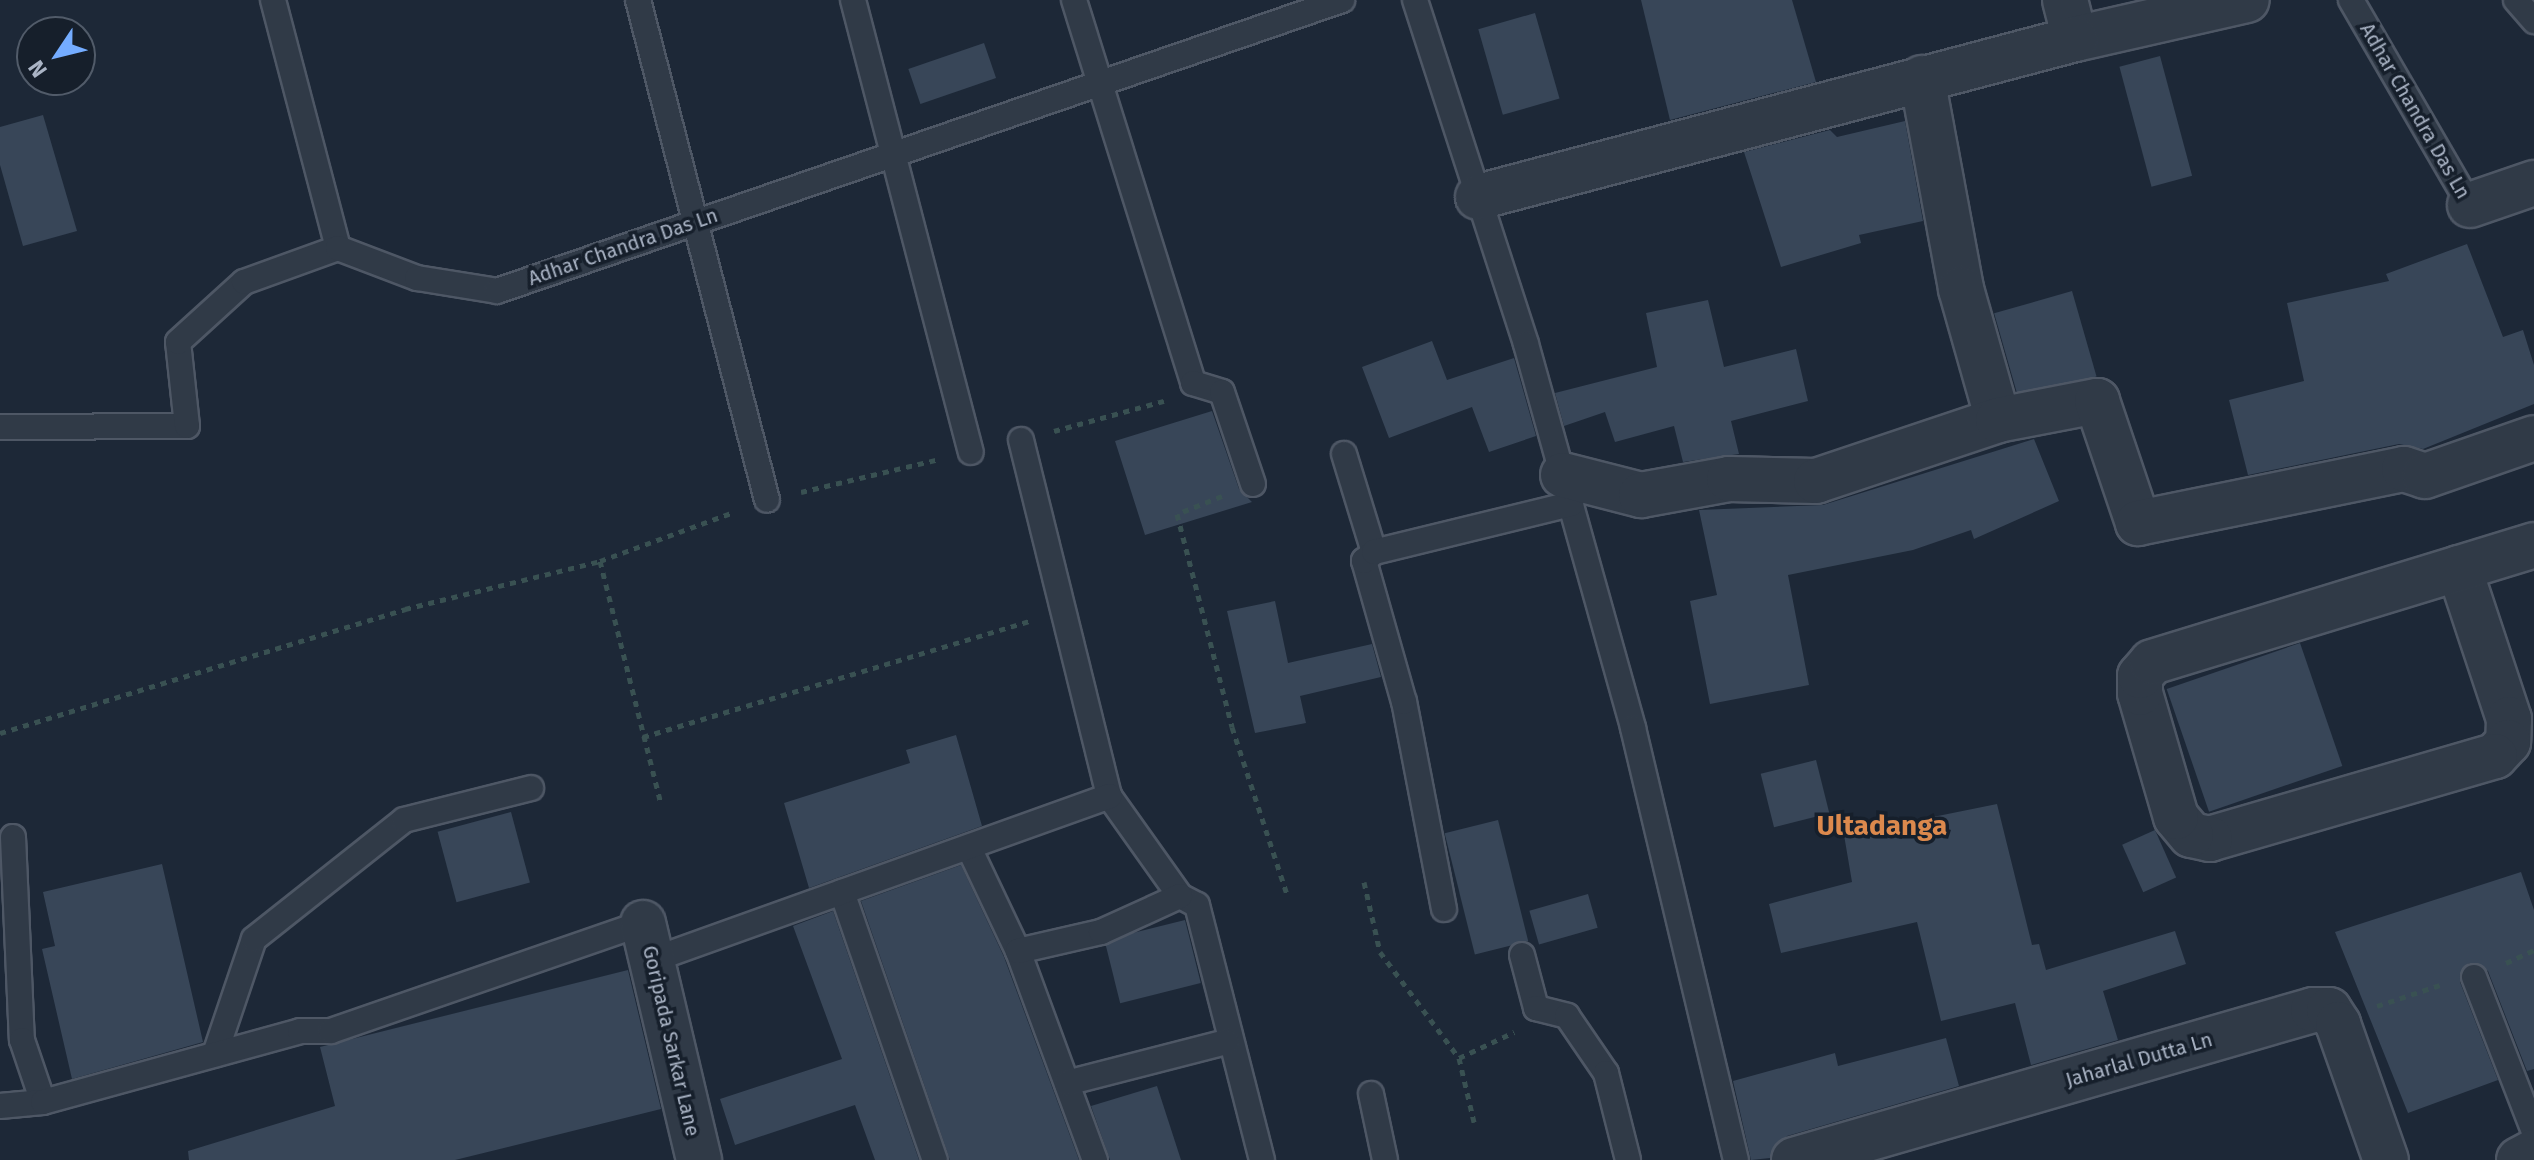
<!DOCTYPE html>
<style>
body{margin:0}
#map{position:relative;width:2534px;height:1160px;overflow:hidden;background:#1d2837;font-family:"Fira Sans",sans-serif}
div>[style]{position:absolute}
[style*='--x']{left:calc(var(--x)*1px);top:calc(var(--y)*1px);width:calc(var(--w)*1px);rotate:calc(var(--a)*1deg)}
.building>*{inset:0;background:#384658;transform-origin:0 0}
.path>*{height:5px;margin-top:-2.5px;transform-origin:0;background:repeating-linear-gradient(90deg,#395152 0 6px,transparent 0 12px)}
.roads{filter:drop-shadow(2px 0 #4e5765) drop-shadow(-2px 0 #4e5765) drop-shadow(0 2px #4e5765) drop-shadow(0 -2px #4e5765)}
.lane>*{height:24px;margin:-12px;padding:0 12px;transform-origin:12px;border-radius:12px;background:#303a47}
.street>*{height:44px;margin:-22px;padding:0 22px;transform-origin:22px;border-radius:22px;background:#303a47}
span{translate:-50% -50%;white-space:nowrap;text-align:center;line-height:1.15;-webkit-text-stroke:7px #161f2b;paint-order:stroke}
.street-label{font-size:20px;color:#aab4c5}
.district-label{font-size:28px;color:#dc894d;font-weight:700}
.north{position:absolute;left:16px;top:16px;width:80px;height:80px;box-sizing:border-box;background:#161f2b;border:2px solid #515b69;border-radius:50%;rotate:235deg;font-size:22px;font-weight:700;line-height:32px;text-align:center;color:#aab4c5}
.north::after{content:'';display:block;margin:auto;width:28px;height:36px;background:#74acff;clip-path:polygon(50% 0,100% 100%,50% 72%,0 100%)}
</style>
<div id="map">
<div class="building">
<div style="clip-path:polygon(1641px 0,1792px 0,1816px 82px,1670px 120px)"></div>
<div style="left:1535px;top:13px;width:89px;height:59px;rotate:74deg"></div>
<div style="left:984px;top:43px;width:37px;height:80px;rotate:71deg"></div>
<div style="left:2160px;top:56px;width:124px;height:42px;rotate:75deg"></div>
<div style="clip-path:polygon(43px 115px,77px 231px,23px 246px,0 165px,0 127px)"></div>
<div style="clip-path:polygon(1905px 121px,1923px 221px,1859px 235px,1861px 243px,1781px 267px,1744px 152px,1830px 130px,1837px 137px)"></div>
<div style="clip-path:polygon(2467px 244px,2503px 337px,2523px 330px,2534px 365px,2534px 404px,2423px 449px,2399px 444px,2248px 475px,2229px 400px,2304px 381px,2287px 303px,2389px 281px,2386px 274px)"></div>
<div style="left:2072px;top:291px;width:89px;height:81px;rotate:74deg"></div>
<div style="clip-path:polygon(1708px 300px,1724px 367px,1796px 349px,1808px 401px,1731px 421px,1739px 454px,1683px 462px,1674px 426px,1615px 442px,1605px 412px,1564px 426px,1555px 393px,1657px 367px,1646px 313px)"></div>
<div style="clip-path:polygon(1432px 341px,1447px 380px,1514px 358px,1536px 436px,1489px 452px,1472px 407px,1389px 438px,1362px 367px)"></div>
<div style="clip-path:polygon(1212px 411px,1239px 489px,1252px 502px,1145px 535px,1115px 441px)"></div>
<div style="clip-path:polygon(2034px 439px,2059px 501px,1974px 539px,1971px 530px,1913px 550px,1788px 575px,1809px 685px,1710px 704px,1690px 601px,1717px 595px,1699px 510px,1823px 505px)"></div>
<div style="clip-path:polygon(1275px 601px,1288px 663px,1372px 644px,1381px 677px,1300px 696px,1306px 723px,1255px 733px,1227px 611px)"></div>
<div style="left:2300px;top:643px;width:130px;height:141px;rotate:71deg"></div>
<div style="clip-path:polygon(956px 735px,982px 826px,809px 888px,784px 803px,910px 763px,906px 750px)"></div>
<div style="left:1816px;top:760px;width:55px;height:57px;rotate:76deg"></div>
<div style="clip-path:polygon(1997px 804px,2032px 945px,2039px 944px,2046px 970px,2175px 931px,2186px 964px,2103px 991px,2118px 1040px,2031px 1065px,2015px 1003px,1941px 1021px,1917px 922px,1781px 953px,1769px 904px,1852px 882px,1844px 835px)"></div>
<div style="left:511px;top:812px;width:73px;height:76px;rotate:75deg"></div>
<div style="left:1498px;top:820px;width:125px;height:55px;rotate:76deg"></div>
<div style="left:2155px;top:830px;width:52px;height:36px;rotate:66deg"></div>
<div style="clip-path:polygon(162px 864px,203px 1042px,72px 1079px,42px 949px,55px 946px,43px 892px)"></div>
<div style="clip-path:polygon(961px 865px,1004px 957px,1079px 1160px,950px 1160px,861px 901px)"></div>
<div style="clip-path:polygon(2521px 872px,2534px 910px,2534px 1069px,2527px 1071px,2488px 971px,2469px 963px,2460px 982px,2498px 1080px,2408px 1113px,2335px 932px)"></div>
<div style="left:1588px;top:894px;width:35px;height:61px;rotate:74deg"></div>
<div style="clip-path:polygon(833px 911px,919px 1160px,875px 1160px,855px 1105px,735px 1145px,720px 1099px,842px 1059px,793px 926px)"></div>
<div style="left:1185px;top:920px;width:65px;height:83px;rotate:76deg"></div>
<div style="clip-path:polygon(628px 970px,661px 1109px,455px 1160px,189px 1160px,188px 1151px,335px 1106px,320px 1047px)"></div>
<div style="clip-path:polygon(1946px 1038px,1959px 1086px,1787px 1136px,1770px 1158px,1751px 1160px,1733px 1081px,1835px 1053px,1838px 1066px)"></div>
<div style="clip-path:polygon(1157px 1086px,1181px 1160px,1110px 1160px,1091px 1106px)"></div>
</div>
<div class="path">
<div style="--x:1054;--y:431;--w:114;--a:-15.3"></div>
<div style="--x:801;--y:492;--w:142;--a:-13.4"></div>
<div style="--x:1222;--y:496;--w:48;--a:158.2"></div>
<div style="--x:1177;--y:514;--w:220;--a:75.5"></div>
<div style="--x:1232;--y:727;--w:179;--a:71.8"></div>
<div style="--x:600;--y:561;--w:251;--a:75.9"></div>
<div style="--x:0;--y:733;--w:424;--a:-17"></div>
<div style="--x:405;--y:609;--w:201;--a:-13.8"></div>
<div style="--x:600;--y:561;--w:143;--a:-20.1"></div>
<div style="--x:643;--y:737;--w:403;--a:-16.7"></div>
<div style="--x:1364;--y:882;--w:72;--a:77.1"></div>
<div style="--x:1380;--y:952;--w:132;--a:53.3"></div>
<div style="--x:1459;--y:1058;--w:66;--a:76.8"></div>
<div style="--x:2506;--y:963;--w:31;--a:-25"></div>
<div style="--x:2377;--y:1006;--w:66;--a:-18.4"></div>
<div style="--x:1459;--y:1058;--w:61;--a:-25.3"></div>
</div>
<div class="roads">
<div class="lane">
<div style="--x:273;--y:0;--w:256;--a:75.3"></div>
<div style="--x:638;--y:0;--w:516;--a:75.53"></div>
<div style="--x:853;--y:0;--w:467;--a:75.4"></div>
<div style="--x:1074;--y:0;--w:401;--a:72.7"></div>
<div style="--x:1193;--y:383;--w:30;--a:17"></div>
<div style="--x:1222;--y:392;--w:97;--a:71.4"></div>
<div style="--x:1415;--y:0;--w:361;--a:72.1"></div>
<div style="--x:1526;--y:344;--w:399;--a:74.4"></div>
<div style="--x:1633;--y:728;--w:444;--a:76.6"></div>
<div style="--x:2351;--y:0;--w:237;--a:59.9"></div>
<div style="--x:2516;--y:0;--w:28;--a:49"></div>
<div style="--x:0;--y:427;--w:187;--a:-0.3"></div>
<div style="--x:187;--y:426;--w:84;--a:-96.1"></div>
<div style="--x:178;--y:342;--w:89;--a:-42.3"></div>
<div style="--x:244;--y:282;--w:100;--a:-19.9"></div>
<div style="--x:338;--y:248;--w:85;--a:20.8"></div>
<div style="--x:417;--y:278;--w:81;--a:9.2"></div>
<div style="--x:497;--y:291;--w:894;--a:-19"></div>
<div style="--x:1021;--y:440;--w:367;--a:76.1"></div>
<div style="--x:1109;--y:796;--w:123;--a:54.6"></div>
<div style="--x:1180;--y:896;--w:19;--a:28"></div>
<div style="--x:1197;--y:905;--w:263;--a:75.7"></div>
<div style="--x:1344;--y:454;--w:102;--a:73"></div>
<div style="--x:13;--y:837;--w:203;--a:87.5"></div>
<div style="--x:22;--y:1040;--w:65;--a:71.3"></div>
<div style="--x:969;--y:848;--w:114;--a:64.6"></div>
<div style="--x:1018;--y:951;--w:223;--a:69.8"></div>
<div style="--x:842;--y:892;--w:284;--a:70.9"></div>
<div style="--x:1444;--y:909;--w:211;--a:-100.9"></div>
<div style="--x:1404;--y:702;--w:147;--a:-105.8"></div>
<div style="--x:1364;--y:561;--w:13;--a:-42"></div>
<div style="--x:1374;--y:552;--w:203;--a:-13.7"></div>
<div style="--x:1018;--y:951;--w:85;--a:-12.9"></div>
<div style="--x:1101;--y:932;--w:87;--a:-24.5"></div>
<div style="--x:1522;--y:955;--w:55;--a:75.2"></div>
<div style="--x:1536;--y:1008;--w:32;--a:14"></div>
<div style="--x:1567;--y:1016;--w:69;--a:55.6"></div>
<div style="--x:1606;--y:1073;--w:90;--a:75.8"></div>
<div style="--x:652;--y:960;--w:486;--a:-19.7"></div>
<div style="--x:2474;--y:977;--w:166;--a:68.8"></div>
<div style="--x:215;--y:1054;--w:121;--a:-71.3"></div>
<div style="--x:254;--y:939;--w:191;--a:-38.4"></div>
<div style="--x:404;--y:820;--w:131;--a:-14.1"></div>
<div style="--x:1067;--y:1083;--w:165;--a:-14.4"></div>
<div style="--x:1371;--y:1094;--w:67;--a:78"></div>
<div style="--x:0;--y:1106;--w:43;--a:-5.3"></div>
<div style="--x:43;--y:1102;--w:267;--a:-15.4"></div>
<div style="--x:300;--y:1031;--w:31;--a:0"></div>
<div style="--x:331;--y:1031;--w:330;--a:-19.1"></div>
</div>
<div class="street">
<div style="--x:2065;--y:0;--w:40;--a:75.6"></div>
<div style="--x:2075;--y:39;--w:176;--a:-12.8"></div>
<div style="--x:1922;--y:78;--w:215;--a:79.5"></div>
<div style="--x:1961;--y:289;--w:136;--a:74.2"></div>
<div style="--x:1478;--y:197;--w:618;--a:-14.82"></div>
<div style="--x:2470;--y:205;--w:68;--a:-19"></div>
<div style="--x:1563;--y:475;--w:81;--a:14.4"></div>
<div style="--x:1641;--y:495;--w:89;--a:-10.3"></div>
<div style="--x:1729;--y:479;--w:87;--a:1.3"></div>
<div style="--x:1816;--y:481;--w:192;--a:-18.5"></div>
<div style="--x:1998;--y:420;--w:101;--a:-10.9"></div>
<div style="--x:2097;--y:401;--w:129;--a:71.4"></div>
<div style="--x:2138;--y:523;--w:271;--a:-11.5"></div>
<div style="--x:2404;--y:469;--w:22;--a:18"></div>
<div style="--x:2425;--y:476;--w:115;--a:-19.2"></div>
<div style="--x:2459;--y:568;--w:159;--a:71.7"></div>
<div style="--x:2509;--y:719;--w:23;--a:92"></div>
<div style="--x:2508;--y:742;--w:19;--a:133"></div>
<div style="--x:2495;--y:756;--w:297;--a:163.8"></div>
<div style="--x:2210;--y:839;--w:19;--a:-168"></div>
<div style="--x:2191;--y:835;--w:23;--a:-130"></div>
<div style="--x:2176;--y:817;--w:129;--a:-106.2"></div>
<div style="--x:2140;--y:693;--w:17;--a:-90"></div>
<div style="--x:2140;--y:676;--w:18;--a:-49"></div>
<div style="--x:2152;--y:662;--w:400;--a:-17"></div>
<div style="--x:643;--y:923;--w:244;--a:76.7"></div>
<div style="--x:1794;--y:1160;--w:540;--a:-16.12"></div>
<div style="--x:2313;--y:1010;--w:16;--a:0"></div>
<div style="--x:2329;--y:1010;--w:17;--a:57"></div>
<div style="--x:2338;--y:1024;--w:144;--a:70.6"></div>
<div style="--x:2519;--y:1160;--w:17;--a:-28"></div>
</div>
</div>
<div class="street-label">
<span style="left:2415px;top:111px;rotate:60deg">Adhar Chandra Das Ln</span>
<span style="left:623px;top:247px;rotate:-19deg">Adhar Chandra Das Ln</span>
<span style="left:671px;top:1041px;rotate:77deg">Goripada Sarkar Lane</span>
<span style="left:2139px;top:1060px;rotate:-16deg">Jaharlal Dutta Ln</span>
</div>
<div class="district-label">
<span style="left:1882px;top:826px">Ultadanga</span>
</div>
<div class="north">N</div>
</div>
